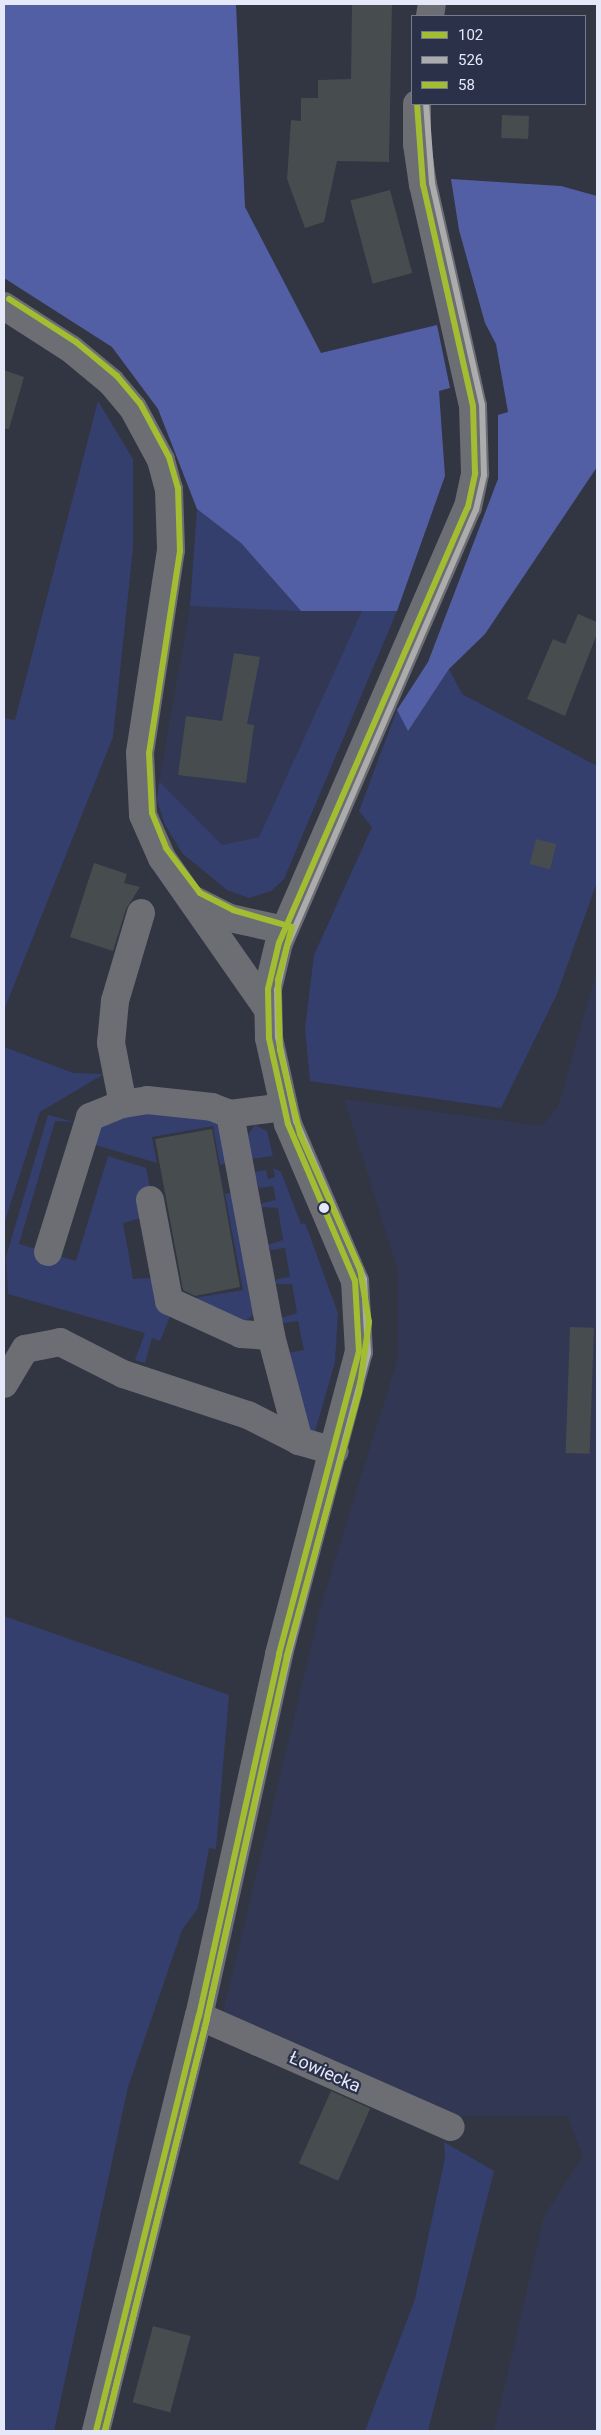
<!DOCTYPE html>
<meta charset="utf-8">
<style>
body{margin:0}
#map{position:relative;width:601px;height:2435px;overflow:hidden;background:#323542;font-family:Roboto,sans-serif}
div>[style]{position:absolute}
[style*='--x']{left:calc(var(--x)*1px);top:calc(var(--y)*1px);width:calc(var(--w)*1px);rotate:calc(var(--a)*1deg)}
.built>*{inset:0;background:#323854}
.green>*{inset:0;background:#353f6d}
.forest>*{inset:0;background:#535fa4}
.building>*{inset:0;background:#474c4f;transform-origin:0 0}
.minor>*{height:28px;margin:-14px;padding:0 14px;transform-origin:14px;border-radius:14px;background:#6d6e74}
.bus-1>*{height:6px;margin:-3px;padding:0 3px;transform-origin:3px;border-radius:3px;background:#a2bd31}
.bus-2>*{height:6px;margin:-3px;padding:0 3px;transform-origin:3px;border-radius:3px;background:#acacac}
.bus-3>*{height:6px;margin:-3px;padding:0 3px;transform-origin:3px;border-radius:3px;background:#a2bd31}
.dots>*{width:14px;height:14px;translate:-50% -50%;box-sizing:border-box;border:2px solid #2b3149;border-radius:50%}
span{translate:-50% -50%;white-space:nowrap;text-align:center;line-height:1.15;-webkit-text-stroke:4.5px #2b3149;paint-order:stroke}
.street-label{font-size:18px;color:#e4e8f8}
.frame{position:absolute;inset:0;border:5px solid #e4e8f8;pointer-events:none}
.legend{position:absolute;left:411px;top:15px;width:175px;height:90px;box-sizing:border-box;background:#2b3149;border:1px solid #757a8f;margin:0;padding:6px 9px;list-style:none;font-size:15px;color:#e4e8f8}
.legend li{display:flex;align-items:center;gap:10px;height:25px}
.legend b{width:25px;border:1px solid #757a8f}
</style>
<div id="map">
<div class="built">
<div style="clip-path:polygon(190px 606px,362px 611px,259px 837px,222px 845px,159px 781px)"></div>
<div style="clip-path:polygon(597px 970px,597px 2431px,494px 2431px,544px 2216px,583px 2156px,568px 2116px,460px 2116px,223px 2013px,320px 1609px,398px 1357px,398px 1271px,344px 1099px,541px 1126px,558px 1107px)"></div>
</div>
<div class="green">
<div style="clip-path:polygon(98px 401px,133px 459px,133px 548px,113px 737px,4px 1010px,4px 718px,15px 720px)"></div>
<div style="clip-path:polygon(197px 509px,241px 543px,301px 611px,190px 606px)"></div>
<div style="clip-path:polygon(362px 611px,397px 611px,284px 879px,271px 891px,249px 898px,227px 890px,183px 854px,165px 825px,157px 800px,159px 781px,222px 845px,259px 837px)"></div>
<div style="clip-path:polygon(449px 669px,462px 694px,597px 766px,597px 882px,557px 994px,501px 1108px,310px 1081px,305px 1029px,314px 955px,372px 827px,359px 811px,397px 710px,408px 730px)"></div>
<div style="clip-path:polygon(4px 1047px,73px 1073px,104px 1074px,40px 1112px,4px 1224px)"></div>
<div style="clip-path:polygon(148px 1113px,217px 1121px,229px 1163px,220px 1165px,213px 1126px,152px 1137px,157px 1163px,92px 1144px,96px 1130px,106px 1121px)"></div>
<div style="clip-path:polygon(48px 1115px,74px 1122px,55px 1121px,19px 1244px,76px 1261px,108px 1156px,146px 1168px,151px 1192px,141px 1218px,123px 1223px,133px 1279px,151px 1278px,171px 1314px,160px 1341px,152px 1338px,145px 1363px,135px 1360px,145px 1333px,8px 1294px,6px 1257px)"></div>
<div style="clip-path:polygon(255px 1125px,267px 1131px,273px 1156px,251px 1159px,248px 1135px)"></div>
<div style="clip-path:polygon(273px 1168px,281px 1172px,301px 1224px,305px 1223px,338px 1313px,335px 1362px,314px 1435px,309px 1435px,288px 1353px,304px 1350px,298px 1321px,284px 1323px,281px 1318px,297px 1313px,292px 1284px,274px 1284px,277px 1279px,290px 1277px,285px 1248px,271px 1250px,268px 1245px,283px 1240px,278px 1208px,261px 1207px,262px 1203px,276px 1200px,273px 1186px,259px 1188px,254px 1172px,266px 1170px,268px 1179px,275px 1177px)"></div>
<div style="clip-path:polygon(234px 1192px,255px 1314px,242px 1323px,182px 1300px,243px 1290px,225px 1194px)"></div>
<div style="clip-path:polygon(4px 1616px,229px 1695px,216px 1849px,209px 1848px,198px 1908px,182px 1930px,128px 2087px,54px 2431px,4px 2431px)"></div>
<div style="clip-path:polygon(444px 2142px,494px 2171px,428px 2431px,365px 2431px,415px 2299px,445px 2158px)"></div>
</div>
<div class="forest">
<div style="clip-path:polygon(4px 4px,236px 4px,245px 207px,321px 353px,437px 325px,450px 388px,439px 391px,445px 476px,397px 611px,301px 611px,241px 543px,197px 509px,158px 409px,112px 347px,4px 278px)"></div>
<div style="clip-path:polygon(451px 179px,561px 186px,597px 196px,597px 467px,485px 634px,449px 669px,408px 731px,397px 710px,428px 662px,498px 479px,498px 415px,508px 412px,496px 344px,485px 323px,459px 230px)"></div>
</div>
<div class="building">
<div style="clip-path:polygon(352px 4px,392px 4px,389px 162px,337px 161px,324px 222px,305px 228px,287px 179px,291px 120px,301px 121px,301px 98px,318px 98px,318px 80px,351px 79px)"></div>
<div style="left:502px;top:115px;width:27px;height:23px;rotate:2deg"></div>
<div style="left:390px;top:190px;width:86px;height:41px;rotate:75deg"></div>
<div style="clip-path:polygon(4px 370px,24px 377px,9px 429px,4px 429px)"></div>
<div style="clip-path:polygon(578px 614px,597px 622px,597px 634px,565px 716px,527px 699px,553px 639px,565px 644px)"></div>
<div style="clip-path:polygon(234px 653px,260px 657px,247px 724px,254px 725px,246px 783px,178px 775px,186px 716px,222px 721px)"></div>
<div style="left:536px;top:839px;width:21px;height:26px;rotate:14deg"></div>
<div style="clip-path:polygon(94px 863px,127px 874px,124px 883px,140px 887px,126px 909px,113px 951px,70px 937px)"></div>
<div style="clip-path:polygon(212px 1129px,240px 1287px,195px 1296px,183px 1290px,155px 1139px)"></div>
<div style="left:570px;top:1327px;width:24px;height:126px;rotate:2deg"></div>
<div style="left:331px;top:2091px;width:43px;height:79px;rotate:24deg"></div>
<div style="left:153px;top:2326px;width:39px;height:79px;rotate:15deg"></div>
</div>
<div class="minor">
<div style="--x:430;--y:16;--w:12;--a:-81"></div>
<div style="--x:4;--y:306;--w:80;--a:32.7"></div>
<div style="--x:71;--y:349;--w:52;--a:39.5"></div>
<div style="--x:111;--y:382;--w:34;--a:50"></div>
<div style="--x:133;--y:408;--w:59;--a:61.7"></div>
<div style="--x:161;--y:460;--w:30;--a:75"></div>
<div style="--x:169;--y:489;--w:61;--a:88.1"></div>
<div style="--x:171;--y:550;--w:205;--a:98.7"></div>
<div style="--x:140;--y:753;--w:62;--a:87.2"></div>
<div style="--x:143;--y:815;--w:47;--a:66.2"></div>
<div style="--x:162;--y:858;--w:183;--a:55"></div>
<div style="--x:194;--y:900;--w:40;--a:26.6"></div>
<div style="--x:230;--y:918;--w:55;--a:12.5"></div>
<div style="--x:141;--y:913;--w:92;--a:106.5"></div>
<div style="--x:115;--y:1001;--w:42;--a:95.4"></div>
<div style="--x:111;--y:1043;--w:62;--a:78.9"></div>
<div style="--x:123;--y:1104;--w:24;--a:-9"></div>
<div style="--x:147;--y:1100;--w:65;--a:6.1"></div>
<div style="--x:212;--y:1107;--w:19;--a:21"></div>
<div style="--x:230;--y:1114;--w:226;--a:79.5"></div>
<div style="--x:230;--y:1114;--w:54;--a:-7.4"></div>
<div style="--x:150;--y:1200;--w:103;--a:79.3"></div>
<div style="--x:169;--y:1301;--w:79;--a:24.6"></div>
<div style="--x:241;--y:1334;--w:30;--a:4"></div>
<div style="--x:271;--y:1336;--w:109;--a:75.1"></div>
<div style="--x:299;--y:1441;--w:37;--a:16"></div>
<div style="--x:48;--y:1252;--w:141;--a:-72.7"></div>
<div style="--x:90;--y:1117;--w:35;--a:-22"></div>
<div style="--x:4;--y:1384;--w:41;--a:-59"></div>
<div style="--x:25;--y:1349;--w:36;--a:-11"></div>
<div style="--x:60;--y:1342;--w:71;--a:26.9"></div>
<div style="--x:123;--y:1374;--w:132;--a:18.2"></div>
<div style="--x:248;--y:1415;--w:57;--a:27"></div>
<div style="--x:199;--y:2016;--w:275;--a:23.8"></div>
<div style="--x:96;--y:2431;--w:428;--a:-76.1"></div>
<div style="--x:199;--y:2016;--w:371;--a:-77.5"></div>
<div style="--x:279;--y:1654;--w:312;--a:-75.2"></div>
<div style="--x:359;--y:1352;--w:71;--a:-93.2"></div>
<div style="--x:355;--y:1281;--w:171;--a:-113.1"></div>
<div style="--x:288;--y:1124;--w:88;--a:-102.5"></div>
<div style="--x:269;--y:1038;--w:49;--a:-91.2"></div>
<div style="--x:268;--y:989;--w:47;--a:-76.6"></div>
<div style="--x:279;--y:943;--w:475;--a:-66.6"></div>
<div style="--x:468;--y:507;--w:35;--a:-78"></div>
<div style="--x:475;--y:473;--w:67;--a:-91.7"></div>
<div style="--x:473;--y:406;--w:227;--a:-102.7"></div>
<div style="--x:423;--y:185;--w:41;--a:-98.3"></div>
<div style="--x:417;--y:144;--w:40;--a:-90"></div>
</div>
<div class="bus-1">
<div style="--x:96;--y:2431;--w:428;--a:-76.1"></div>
<div style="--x:199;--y:2016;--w:371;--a:-77.5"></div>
<div style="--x:279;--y:1654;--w:312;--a:-75.2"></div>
<div style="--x:359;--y:1352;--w:71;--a:-93.2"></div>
<div style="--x:355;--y:1281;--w:171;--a:-113.1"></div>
<div style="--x:288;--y:1124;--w:88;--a:-102.5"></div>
<div style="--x:269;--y:1038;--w:49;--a:-91.2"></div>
<div style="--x:268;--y:989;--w:47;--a:-76.6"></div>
<div style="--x:279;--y:943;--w:475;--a:-66.6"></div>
<div style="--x:468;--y:507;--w:35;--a:-78"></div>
<div style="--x:475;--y:473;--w:67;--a:-91.7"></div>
<div style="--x:473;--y:406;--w:227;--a:-102.7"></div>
<div style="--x:423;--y:185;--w:81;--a:-94.2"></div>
</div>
<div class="bus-2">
<div style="--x:105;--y:2431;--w:425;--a:-76.1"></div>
<div style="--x:207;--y:2018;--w:371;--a:-77.4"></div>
<div style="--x:288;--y:1656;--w:313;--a:-75.2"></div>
<div style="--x:368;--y:1353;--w:74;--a:-93.1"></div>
<div style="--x:364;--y:1279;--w:172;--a:-113.3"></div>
<div style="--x:296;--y:1121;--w:86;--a:-102.1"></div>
<div style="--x:278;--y:1037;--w:47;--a:-91.2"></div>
<div style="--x:277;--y:990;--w:45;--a:-77.2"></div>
<div style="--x:287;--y:946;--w:475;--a:-66.6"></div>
<div style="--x:476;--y:510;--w:36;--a:-77"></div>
<div style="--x:484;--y:475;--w:70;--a:-91.6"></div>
<div style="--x:482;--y:405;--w:228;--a:-102.7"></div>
<div style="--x:432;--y:183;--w:79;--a:-94.3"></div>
</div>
<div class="bus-3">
<div style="--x:9;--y:299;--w:80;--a:32.7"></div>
<div style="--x:76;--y:342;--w:53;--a:39.7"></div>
<div style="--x:117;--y:376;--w:35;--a:50"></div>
<div style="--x:140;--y:403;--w:61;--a:61.8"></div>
<div style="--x:169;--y:457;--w:32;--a:74"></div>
<div style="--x:178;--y:488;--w:63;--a:88.2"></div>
<div style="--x:180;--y:551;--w:204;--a:98.7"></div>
<div style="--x:149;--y:753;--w:60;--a:87.1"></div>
<div style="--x:152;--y:813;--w:38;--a:68"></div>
<div style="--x:166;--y:848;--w:56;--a:52.9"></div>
<div style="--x:200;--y:893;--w:37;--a:27"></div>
<div style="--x:233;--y:910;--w:61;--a:16.1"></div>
<div style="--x:292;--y:927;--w:55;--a:104.8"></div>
<div style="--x:278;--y:980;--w:70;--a:88.4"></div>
<div style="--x:280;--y:1050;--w:86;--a:76.6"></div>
<div style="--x:300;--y:1134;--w:148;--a:66"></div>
<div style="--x:360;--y:1269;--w:54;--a:80.4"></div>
<div style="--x:369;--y:1322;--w:71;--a:98.1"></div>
<div style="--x:359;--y:1392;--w:274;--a:105.3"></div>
<div style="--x:287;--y:1656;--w:371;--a:102.5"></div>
<div style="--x:207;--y:2018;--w:425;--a:103.9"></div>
</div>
<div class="dots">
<div style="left:324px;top:1208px;background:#e4e8f8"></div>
</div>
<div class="street-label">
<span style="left:325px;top:2072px;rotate:24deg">Łowiecka</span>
</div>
<div class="frame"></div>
<ul class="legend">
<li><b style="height:6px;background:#a2bd31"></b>102</li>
<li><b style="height:6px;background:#acacac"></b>526</li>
<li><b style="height:6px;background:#a2bd31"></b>58</li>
</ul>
</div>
